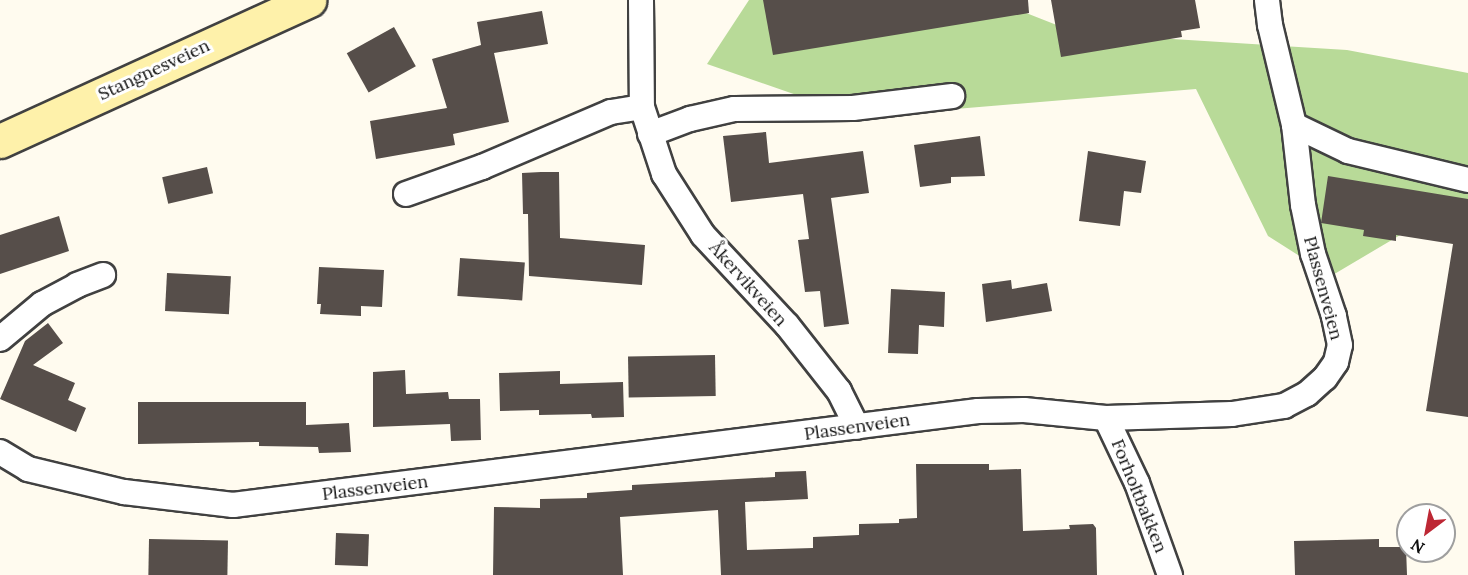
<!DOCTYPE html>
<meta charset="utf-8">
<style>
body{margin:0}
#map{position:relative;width:1468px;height:575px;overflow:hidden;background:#fffbef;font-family:Lora,serif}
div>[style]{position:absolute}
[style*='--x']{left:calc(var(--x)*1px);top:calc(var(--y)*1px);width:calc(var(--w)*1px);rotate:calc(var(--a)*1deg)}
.forest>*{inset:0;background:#b8da98}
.building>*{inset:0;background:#564e4a;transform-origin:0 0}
.roads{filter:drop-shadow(2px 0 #414141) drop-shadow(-2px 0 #414141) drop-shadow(0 2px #414141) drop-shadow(0 -2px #414141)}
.minor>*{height:24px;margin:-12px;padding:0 12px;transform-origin:12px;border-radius:12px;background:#fff}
.secondary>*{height:33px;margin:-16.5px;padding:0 16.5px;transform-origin:16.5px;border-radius:16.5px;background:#fef1aa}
span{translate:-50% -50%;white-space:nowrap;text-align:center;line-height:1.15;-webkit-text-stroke:6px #fff;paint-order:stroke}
.street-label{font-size:18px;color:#0e0e0e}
.north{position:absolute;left:1396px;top:503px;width:60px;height:60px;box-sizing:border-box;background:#fff;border:2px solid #9f9f9f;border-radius:50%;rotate:212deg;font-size:16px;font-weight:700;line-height:24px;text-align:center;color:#0e0e0e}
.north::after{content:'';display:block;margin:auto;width:21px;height:27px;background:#bd2734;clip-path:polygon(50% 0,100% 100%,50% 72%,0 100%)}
</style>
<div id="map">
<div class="forest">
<div style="clip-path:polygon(749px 0,993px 0,1077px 33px,1347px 50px,1468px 73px,1468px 202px,1461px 199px,1331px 276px,1268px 236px,1196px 89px,860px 117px,707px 64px)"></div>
</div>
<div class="building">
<div style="clip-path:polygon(763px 0,1028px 0,1029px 13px,773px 55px)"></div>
<div style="clip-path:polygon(1051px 0,1195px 0,1200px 28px,1181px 31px,1182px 37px,1061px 57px)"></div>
<div style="clip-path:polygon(542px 11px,548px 44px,494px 53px,509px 122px,453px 134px,455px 145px,376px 159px,370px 121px,447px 108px,432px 59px,481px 45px,477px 22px)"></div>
<div style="left:394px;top:27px;width:45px;height:54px;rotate:61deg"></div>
<div style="clip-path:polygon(766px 132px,769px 163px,863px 151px,869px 193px,831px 198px,849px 324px,824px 327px,820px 291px,805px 292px,798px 240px,809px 239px,803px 194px,731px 202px,723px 136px)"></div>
<div style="clip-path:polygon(980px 136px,985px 176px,951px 177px,951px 183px,920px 187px,914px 145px)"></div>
<div style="clip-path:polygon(1088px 151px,1146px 161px,1141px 193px,1124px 191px,1120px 226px,1079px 221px)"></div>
<div style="left:207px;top:167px;width:27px;height:46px;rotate:77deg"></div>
<div style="clip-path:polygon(541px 172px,559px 172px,560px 238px,645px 245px,642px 285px,529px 276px,528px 214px,523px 214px,522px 173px)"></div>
<div style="clip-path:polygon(1328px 176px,1468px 199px,1468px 417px,1426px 411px,1453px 244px,1396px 235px,1396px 241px,1363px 236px,1364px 230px,1321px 223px)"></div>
<div style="clip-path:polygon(59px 216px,69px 251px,0 274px,0 235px)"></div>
<div style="left:460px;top:258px;width:65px;height:38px;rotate:4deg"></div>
<div style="clip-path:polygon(319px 267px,384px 270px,382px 307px,361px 306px,361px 316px,320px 314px,321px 304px,317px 304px)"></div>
<div style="left:167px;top:273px;width:64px;height:38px;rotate:3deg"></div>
<div style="clip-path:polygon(1011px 280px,1012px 289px,1047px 283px,1052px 311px,986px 322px,982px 284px)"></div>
<div style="clip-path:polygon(891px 289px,945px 292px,944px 327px,919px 325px,918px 354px,888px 353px)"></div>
<div style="clip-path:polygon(48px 323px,63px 343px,33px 365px,75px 383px,68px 400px,86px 408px,76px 432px,0 399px,25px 341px)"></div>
<div style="left:715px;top:355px;width:41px;height:87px;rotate:89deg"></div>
<div style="clip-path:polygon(405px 370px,406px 394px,448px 392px,449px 399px,480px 399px,481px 440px,451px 441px,450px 424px,373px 427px,373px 372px)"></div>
<div style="clip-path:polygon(560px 371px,560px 384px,623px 382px,624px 417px,592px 418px,591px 414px,539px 415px,539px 410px,500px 411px,499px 373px)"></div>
<div style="clip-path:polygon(138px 402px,306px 402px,306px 425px,349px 423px,351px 452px,319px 453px,318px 447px,259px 446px,259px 442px,138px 444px)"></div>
<div style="clip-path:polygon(916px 464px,989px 464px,989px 470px,1021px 469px,1023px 531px,1070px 529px,1069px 525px,1093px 524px,1096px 528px,1097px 575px,721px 575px,718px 510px,620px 517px,623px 575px,493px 575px,494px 507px,540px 508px,540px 499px,587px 498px,587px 493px,632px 490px,632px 485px,775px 477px,775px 472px,806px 471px,808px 499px,745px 502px,747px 550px,813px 548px,813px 537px,859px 535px,859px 524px,899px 523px,899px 519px,917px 518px)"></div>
<div style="left:336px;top:533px;width:33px;height:32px;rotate:2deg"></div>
<div style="left:149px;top:539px;width:79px;height:36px;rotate:1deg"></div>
<div style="clip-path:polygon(1379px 539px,1379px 547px,1406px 547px,1407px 575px,1295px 575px,1294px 541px)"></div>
</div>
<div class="roads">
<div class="minor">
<div style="--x:641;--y:0;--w:107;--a:89.5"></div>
<div style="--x:642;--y:107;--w:71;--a:71.8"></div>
<div style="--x:664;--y:174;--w:72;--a:57.4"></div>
<div style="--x:703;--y:235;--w:123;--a:47"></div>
<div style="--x:787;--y:325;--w:84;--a:51.8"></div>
<div style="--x:839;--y:391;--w:40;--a:63.4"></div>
<div style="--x:1294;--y:125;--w:60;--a:25.7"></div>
<div style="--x:1348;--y:151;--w:123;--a:13.6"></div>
<div style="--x:650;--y:134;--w:43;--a:-20.6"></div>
<div style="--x:690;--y:119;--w:45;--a:-12.8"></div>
<div style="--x:734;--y:109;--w:119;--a:-0.5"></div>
<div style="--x:853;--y:108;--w:100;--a:-6.9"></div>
<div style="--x:406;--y:194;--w:81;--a:-19.6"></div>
<div style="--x:482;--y:167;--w:140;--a:-23.1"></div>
<div style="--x:611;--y:112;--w:31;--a:-9"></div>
<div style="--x:0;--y:339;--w:55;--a:-39.8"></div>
<div style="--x:42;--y:304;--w:40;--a:-28"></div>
<div style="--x:77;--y:285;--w:28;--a:-21"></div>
<div style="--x:1106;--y:418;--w:72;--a:64.5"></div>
<div style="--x:1137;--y:483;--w:98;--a:70.3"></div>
<div style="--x:0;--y:452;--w:33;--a:31"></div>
<div style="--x:28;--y:469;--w:99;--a:13.5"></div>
<div style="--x:124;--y:492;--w:110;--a:6.8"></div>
<div style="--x:233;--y:505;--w:751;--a:-7.19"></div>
<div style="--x:978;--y:411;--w:46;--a:-1.2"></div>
<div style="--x:1024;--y:410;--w:82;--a:5.6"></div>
<div style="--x:1106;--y:418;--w:126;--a:-1.8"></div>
<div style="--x:1232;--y:414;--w:53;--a:-8.7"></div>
<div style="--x:1284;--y:406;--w:26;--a:-28"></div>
<div style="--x:1307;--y:394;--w:24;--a:-42"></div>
<div style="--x:1325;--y:378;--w:19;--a:-55"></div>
<div style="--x:1336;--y:362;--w:17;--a:-77"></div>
<div style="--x:1340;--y:345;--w:30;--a:-102"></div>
<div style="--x:1334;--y:316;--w:65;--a:-108.7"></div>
<div style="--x:1313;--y:254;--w:50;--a:-101.5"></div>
<div style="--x:1303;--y:205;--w:81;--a:-96.4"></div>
<div style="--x:1294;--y:125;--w:103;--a:-103.5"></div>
<div style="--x:1270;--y:25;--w:25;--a:-97"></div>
</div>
<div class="secondary">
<div style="--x:0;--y:141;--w:340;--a:-24.5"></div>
</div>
</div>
<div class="street-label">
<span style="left:154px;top:70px;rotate:-25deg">Stangnesveien</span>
<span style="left:748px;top:284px;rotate:48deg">Åkervikveien</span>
<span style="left:1323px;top:288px;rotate:75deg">Plassenveien</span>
<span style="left:857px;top:427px;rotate:-8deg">Plassenveien</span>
<span style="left:375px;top:488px;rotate:-7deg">Plassenveien</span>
<span style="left:1139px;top:496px;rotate:68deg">Forholtbakken</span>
</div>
<div class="north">N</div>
</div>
